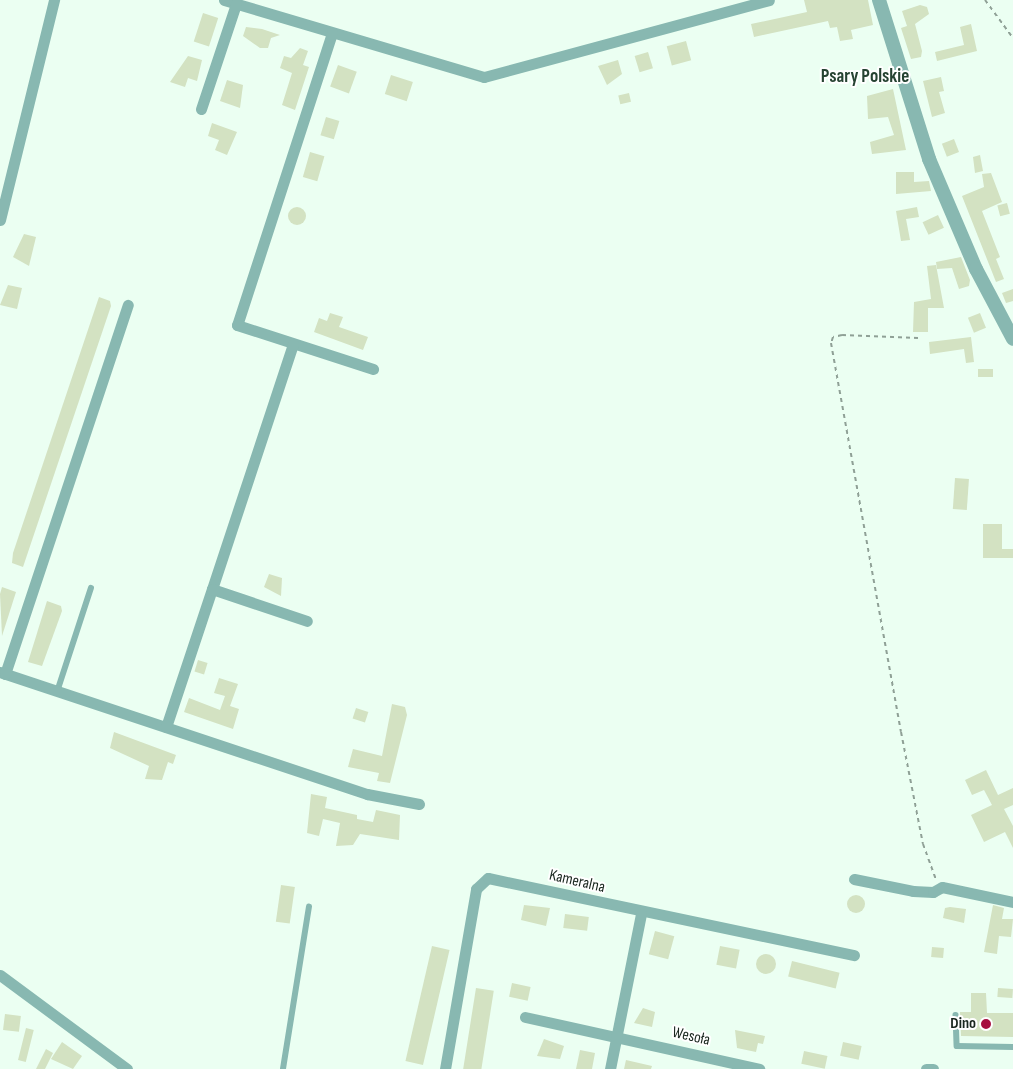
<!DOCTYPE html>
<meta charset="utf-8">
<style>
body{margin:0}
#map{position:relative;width:1013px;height:1069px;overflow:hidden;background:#ebfff2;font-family:"Sofia Sans Condensed",sans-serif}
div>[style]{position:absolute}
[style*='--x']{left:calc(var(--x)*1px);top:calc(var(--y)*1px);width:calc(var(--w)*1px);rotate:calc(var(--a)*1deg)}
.building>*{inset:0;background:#d3e2c2;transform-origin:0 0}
.round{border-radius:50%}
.path>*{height:2px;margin-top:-1px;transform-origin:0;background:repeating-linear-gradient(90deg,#8fa096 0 4px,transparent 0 8px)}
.service>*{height:5.5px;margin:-2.75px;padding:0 2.75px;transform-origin:2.75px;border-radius:2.75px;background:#88b8b1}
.minor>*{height:11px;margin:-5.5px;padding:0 5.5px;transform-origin:5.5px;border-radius:5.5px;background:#88b8b1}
.tertiary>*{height:14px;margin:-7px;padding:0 7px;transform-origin:7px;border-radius:7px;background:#88b8b1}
.dots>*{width:14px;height:14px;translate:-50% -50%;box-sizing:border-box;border:2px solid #fff;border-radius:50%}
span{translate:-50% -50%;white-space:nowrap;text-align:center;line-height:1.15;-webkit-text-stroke:4px #fff;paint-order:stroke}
.street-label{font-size:16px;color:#19261e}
.poi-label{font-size:16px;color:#19261e;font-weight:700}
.right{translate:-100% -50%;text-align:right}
.quarter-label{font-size:19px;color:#264332;font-weight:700}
</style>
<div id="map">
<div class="building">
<div style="clip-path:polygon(804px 0,868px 0,873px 25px,851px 30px,853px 39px,840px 41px,837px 27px,830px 28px,828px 21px,754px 37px,751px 24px,807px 12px)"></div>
<div style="clip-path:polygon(920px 5px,927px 7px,929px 14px,915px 24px,922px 51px,921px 57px,911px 59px,901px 28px,907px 26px,902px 11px)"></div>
<div style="left:203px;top:13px;width:16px;height:30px;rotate:18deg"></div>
<div style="clip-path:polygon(971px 24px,977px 51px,937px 61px,935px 52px,964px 45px,960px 27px)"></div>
<div style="clip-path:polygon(246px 27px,262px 29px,280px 35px,271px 38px,268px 48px,260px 48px,243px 36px)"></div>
<div style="left:686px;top:41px;width:20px;height:20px;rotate:75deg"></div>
<div style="clip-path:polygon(300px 48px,308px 51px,303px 65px,309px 67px,295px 110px,282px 105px,292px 73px,280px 68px,284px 56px,291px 58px)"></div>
<div style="left:648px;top:52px;width:17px;height:14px;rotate:73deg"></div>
<div style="clip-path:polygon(188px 56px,202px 60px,197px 81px,188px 78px,185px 87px,170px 82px)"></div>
<div style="clip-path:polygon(618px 60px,622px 74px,607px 85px,598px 66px)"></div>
<div style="left:338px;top:65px;width:20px;height:23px;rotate:20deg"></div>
<div style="left:391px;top:75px;width:23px;height:20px;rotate:18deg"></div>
<div style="clip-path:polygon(941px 77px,944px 91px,939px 92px,945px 113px,932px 117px,923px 81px)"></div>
<div style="clip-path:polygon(227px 80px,243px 85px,240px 108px,220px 101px)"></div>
<div style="clip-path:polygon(893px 89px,906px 150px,872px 154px,870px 142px,894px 135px,888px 117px,868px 119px,867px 96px)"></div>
<div style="left:629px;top:93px;width:9px;height:11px;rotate:77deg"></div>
<div style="left:326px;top:117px;width:14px;height:19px;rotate:17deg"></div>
<div style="clip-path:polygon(212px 123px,237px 132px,227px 155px,215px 150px,219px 140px,208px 136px)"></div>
<div style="left:954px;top:139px;width:14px;height:13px;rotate:69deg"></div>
<div style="left:310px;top:152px;width:15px;height:26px;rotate:16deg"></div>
<div style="clip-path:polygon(980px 155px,983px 171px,975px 173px,973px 157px)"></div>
<div style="clip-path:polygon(896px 172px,914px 172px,914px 182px,929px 181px,931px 191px,896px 194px)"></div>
<div style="clip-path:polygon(991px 173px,1002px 202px,982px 211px,1000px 257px,996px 259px,1004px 279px,996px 282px,962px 196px,984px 187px,982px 174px)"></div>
<div style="left:1007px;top:203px;width:11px;height:10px;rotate:75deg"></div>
<div class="round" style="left:288px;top:207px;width:18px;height:18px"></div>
<div style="clip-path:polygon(917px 207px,919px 217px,906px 219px,910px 240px,901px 241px,896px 211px)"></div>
<div style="left:938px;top:215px;width:14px;height:17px;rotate:65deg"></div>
<div style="clip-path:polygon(24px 234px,36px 237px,29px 266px,13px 257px)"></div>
<div style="clip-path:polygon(961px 257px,970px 280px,969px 286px,959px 289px,952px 268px,937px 269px,936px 262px)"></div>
<div style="clip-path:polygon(936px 265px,944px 308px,928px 308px,928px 332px,913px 332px,914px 302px,931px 299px,927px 266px)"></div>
<div style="clip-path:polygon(8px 285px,22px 288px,17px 309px,0 305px)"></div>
<div style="clip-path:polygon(1013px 289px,1013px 301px,1006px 303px,1002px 293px)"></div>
<div style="clip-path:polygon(99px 297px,110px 301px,111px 306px,23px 567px,12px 563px,13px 553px)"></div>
<div style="clip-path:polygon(330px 313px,343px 317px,339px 327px,368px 337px,363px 350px,314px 332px,319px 318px,327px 321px)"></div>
<div style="left:980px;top:313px;width:16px;height:13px;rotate:68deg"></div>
<div style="clip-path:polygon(971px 337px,974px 362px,966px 363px,964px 349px,930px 354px,929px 342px)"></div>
<div style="left:978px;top:369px;width:15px;height:8px"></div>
<div style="left:955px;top:478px;width:14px;height:31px;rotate:4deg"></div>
<div style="clip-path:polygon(983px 524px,1002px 524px,1002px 549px,1013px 549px,1013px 558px,983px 558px)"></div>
<div style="clip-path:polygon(269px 574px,282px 578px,281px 596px,264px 587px)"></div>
<div style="clip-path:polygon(2px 587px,16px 592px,2px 636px,0 594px)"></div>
<div style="clip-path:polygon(47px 601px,61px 606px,62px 611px,42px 666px,28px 662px)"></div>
<div style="left:198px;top:660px;width:10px;height:12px;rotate:17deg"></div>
<div style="clip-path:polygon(219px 678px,238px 684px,230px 706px,239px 709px,233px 729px,184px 712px,189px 698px,220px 710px,225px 696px,214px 693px)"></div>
<div style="clip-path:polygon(392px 704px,405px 707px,407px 715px,390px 783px,377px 781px,379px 773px,348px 767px,353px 749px,382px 756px)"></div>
<div style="left:356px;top:708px;width:13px;height:11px;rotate:18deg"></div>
<div style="clip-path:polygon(114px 732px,176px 755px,173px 764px,168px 762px,162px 780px,145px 779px,149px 766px,110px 748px)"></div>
<div style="clip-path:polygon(986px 770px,998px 795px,1013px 788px,1013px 805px,1004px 809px,1013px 826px,1013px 848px,1005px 832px,984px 842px,971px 815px,992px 805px,984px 790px,972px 795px,965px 780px)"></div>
<div style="clip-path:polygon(311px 794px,327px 797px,325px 808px,357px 815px,357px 819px,373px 822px,376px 810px,400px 815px,399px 840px,360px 834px,353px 845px,336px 846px,340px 823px,323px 819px,319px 836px,307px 833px)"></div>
<div style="left:281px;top:885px;width:14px;height:37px;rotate:8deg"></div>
<div class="round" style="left:847px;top:895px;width:18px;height:18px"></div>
<div style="clip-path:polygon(524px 905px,550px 908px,546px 926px,521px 920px)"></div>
<div style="clip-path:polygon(993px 905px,1004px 908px,1002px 919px,1013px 919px,1011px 937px,999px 936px,997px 954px,984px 952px)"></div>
<div style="clip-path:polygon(950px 907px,966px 909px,964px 923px,943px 918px,945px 908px)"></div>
<div style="left:565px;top:914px;width:24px;height:14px;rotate:7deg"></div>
<div style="left:655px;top:931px;width:20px;height:24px;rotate:15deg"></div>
<div style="left:432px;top:946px;width:18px;height:118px;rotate:13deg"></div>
<div style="left:720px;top:946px;width:20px;height:19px;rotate:11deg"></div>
<div style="left:932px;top:947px;width:12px;height:10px;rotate:5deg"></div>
<div class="round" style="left:756px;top:954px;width:20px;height:20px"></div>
<div style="left:792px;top:961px;width:49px;height:16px;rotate:14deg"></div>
<div style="left:512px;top:983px;width:19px;height:14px;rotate:12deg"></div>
<div style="left:476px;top:988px;width:18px;height:82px;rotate:9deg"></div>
<div style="left:998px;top:988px;width:15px;height:9px;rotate:4deg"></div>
<div style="clip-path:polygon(971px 993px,986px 993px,987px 1013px,1013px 1013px,1013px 1037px,961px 1036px,960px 1012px,971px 1012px)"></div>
<div style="clip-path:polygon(643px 1008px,655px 1012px,652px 1027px,634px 1023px)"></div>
<div style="left:5px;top:1014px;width:16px;height:16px;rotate:7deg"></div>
<div style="left:26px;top:1028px;width:8px;height:33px;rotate:14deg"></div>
<div style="clip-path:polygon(735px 1030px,765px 1036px,763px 1044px,758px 1043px,756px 1052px,737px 1048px)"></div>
<div style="clip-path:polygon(544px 1039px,564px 1046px,560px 1059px,537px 1056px)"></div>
<div style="clip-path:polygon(62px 1042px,82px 1056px,73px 1069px,51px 1059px)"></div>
<div style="left:843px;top:1042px;width:19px;height:14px;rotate:12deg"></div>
<div style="clip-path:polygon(46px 1049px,53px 1053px,45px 1069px,36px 1069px)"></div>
<div style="clip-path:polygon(580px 1050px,595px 1053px,592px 1069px,576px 1069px)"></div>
<div style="left:804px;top:1051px;width:24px;height:13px;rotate:12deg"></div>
<div style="clip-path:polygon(626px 1060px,652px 1066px,651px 1069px,624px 1069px)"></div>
</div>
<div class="path">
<div style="--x:985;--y:0;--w:47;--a:53.6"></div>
<div style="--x:918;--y:338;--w:76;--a:-177.7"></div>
<div style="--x:842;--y:335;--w:9;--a:167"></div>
<div style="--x:833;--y:337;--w:6;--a:108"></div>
<div style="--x:831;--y:343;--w:395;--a:79.8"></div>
<div style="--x:901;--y:732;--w:114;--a:78.9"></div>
<div style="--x:923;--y:844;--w:38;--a:70"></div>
</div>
<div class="service">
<div style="--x:57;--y:692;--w:109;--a:-71.9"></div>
<div style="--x:956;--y:1015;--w:31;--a:88"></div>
<div style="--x:957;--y:1046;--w:56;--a:1"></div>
<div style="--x:283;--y:1069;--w:164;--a:-80.9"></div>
</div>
<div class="minor">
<div style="--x:224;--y:0;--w:271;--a:16.5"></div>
<div style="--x:484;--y:77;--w:295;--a:-15.1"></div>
<div style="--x:332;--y:33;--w:307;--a:108"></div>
<div style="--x:237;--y:325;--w:143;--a:17.9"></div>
<div style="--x:201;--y:109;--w:111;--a:-71.6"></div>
<div style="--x:0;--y:220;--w:227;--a:-76.2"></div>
<div style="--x:212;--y:589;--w:258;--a:-71.7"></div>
<div style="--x:0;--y:672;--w:387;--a:18.4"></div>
<div style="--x:367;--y:794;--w:53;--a:10.9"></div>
<div style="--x:5;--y:674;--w:389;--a:-71.6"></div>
<div style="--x:166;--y:727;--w:145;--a:-71.6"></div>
<div style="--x:212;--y:589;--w:100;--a:18.6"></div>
<div style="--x:854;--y:879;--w:60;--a:11.5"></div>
<div style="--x:913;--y:891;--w:20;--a:3"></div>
<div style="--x:933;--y:892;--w:10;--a:-29"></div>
<div style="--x:942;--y:887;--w:73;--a:11.9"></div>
<div style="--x:0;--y:975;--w:158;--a:36.5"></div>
<div style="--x:525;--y:1017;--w:240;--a:12.5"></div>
<div style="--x:445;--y:1069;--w:183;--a:-80.2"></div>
<div style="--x:476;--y:889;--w:16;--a:-43"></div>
<div style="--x:488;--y:878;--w:374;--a:11.9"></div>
<div style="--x:610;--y:1069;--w:158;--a:-78.7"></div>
<div style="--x:926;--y:1069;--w:7;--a:0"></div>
</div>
<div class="tertiary">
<div style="--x:879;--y:0;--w:167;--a:72.5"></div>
<div style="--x:929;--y:159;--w:120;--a:66.9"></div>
<div style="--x:976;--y:269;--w:79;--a:62.1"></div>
</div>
<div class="dots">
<div style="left:986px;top:1024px;background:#a60e40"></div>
</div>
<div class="street-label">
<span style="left:577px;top:882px;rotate:13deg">Kameralna</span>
<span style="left:691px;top:1037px;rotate:13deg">Wesoła</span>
</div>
<div class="poi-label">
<span class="right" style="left:976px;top:1024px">Dino</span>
</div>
<div class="quarter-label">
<span style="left:865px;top:77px">Psary Polskie</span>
</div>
</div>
